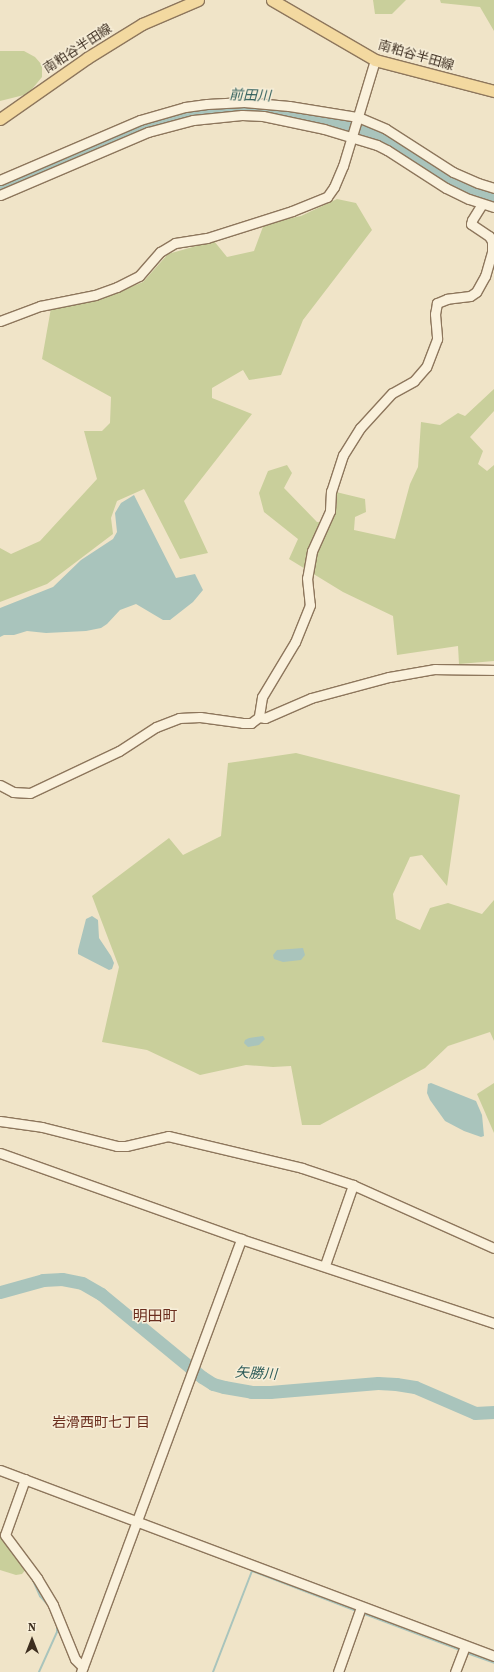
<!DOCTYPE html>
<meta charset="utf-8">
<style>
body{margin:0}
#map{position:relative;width:494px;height:1672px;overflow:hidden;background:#f0e4c8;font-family:"Source Serif 4","Noto Sans JP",serif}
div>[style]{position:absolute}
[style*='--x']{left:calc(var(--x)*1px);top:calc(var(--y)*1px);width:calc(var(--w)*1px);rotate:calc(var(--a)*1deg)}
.green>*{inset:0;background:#c9cf9b}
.water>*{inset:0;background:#a9c4bc}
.stream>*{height:2px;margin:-1px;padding:0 1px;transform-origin:1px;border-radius:1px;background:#a9c4bc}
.river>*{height:13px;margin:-6.5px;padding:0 6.5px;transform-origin:6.5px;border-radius:6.5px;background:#a9c4bc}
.roads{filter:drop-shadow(1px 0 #8d765c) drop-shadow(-1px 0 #8d765c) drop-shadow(0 1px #8d765c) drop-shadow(0 -1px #8d765c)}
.minor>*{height:9px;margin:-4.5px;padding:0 4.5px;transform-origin:4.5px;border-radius:4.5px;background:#faf1dc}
.major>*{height:11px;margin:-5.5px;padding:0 5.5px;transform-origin:5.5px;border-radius:5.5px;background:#f3d9a0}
span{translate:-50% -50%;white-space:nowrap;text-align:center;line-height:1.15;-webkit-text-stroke:3px #f7eed8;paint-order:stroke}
.street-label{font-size:13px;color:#3d2e20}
.water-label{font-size:14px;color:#2f5d5a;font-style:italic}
.neighbourhood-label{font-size:14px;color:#6b2e1e}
.quarter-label{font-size:15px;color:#6b2e1e}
.north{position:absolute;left:12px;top:1620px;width:40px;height:40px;-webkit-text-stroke:3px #f7eed8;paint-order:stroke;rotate:0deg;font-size:11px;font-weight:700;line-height:16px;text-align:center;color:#3d2e20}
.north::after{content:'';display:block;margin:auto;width:14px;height:18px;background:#3d2e20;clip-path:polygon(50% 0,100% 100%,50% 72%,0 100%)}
</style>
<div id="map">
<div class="green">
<div style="clip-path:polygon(373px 0,406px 0,392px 14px,375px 14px)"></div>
<div style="clip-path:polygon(440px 0,494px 0,494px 31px,480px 7px,441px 3px)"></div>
<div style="clip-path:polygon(0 51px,24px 51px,35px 57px,42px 65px,42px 77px,28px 94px,0 101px)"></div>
<div style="clip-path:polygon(337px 199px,356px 203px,372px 230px,303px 320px,281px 375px,249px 380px,243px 370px,212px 388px,212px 398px,252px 414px,184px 501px,208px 553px,180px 559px,144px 489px,117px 501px,111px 518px,113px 534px,47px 584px,0 602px,0 548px,11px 554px,40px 541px,97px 479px,84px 431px,102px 431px,110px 423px,111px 397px,42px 359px,51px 308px,103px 298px,143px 282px,168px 254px,214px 241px,227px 257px,254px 251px,264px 224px,301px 216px)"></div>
<div style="clip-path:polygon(494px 389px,494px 411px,470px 437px,483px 451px,478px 464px,487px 471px,494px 465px,494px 661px,459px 664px,458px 646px,397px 655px,393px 616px,343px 592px,289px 559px,298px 539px,264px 512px,259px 493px,268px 471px,287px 465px,292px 473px,284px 488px,317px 522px,328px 523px,337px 505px,336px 492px,365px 499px,366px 512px,355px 517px,354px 530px,395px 539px,410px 484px,418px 467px,421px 422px,440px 425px,458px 413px,465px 416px)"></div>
<div style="clip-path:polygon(296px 753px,460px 795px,447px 886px,422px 855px,410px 857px,393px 894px,396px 919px,420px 930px,430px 908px,448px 903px,482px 914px,494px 900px,494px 1041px,490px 1032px,448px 1046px,425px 1068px,320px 1125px,302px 1125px,291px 1066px,273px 1067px,246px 1065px,200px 1075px,147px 1050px,102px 1042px,119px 967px,92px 896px,169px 838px,183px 855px,221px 836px,228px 763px)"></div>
<div style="clip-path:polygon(494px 1083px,494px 1133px,477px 1094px)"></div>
<div style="clip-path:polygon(0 1531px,25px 1565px,26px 1569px,22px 1574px,16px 1575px,0 1570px)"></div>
</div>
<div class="water">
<div style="clip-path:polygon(134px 495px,176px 578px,195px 574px,203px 590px,193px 602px,170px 620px,163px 620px,136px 604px,120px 610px,107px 624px,101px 628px,86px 631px,46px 633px,27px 631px,14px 635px,4px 635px,0 637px,0 608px,53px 587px,81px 560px,113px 539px,117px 532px,115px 513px,121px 503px)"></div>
<div style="clip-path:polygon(92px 916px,98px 920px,99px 938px,111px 956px,114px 963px,112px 969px,109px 970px,78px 954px,78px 950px,85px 923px,86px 919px)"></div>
<div style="clip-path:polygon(303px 948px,305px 955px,301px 960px,283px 962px,274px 959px,273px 955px,277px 950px)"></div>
<div style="clip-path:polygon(263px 1036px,265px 1039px,259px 1045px,248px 1047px,244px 1043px,245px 1040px,249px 1038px)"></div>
<div style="clip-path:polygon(431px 1083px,476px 1101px,482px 1115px,484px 1136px,481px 1137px,464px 1131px,445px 1121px,430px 1100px,427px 1093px,428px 1084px)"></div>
</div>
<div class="stream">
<div style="--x:32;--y:1578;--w:20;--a:66"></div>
<div style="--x:40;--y:1596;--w:12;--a:48"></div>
<div style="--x:362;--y:1613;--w:105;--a:20.7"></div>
<div style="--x:467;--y:1653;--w:29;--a:20"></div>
<div style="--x:39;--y:1672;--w:44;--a:-65.8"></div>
<div style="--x:57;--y:1632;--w:7;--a:-90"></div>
<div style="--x:213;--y:1672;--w:108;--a:-68.9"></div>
<div style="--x:252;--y:1571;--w:112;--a:20.9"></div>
</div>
<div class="river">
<div style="--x:0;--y:187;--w:155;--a:-23.1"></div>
<div style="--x:143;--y:126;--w:47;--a:-14.9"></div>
<div style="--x:188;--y:114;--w:49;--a:-7"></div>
<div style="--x:237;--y:108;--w:56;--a:5.1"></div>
<div style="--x:293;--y:113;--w:50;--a:13.8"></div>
<div style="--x:342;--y:125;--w:40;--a:18"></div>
<div style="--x:380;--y:137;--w:94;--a:32"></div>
<div style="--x:460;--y:187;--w:36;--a:18"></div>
<div style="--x:0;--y:1292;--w:45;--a:-15.6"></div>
<div style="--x:43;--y:1280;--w:19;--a:-3"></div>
<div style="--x:62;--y:1279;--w:20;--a:11"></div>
<div style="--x:82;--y:1283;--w:22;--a:30"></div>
<div style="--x:101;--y:1294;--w:131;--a:39.4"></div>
<div style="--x:202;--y:1377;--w:13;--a:32"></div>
<div style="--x:213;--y:1384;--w:11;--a:15"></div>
<div style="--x:224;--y:1387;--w:27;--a:10"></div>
<div style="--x:251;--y:1392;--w:19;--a:0"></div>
<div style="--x:270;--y:1392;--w:108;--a:-4.8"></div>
<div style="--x:378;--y:1383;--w:18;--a:3"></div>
<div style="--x:396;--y:1384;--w:19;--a:9"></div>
<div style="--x:415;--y:1387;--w:65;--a:23.4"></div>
<div style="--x:475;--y:1413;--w:19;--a:-3"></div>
</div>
<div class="roads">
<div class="minor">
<div style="--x:0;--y:180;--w:152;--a:-23.2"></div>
<div style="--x:140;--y:120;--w:47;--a:-16.1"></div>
<div style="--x:185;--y:107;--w:22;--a:-8"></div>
<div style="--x:207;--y:104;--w:37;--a:-3"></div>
<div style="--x:244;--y:102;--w:45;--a:5.1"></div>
<div style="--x:289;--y:106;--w:70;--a:9.1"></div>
<div style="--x:358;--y:117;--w:30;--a:23"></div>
<div style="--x:386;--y:129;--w:80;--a:32.7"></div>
<div style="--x:453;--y:172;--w:27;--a:24"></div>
<div style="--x:478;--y:183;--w:17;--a:17"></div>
<div style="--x:0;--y:195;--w:161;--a:-23.1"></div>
<div style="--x:148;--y:132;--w:47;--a:-14.9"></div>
<div style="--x:193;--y:120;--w:49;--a:-5.8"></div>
<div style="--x:242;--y:115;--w:21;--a:3"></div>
<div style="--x:263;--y:116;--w:62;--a:12"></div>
<div style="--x:324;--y:129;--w:55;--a:16.8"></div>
<div style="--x:377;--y:145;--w:11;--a:27"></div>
<div style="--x:387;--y:150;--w:70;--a:32.8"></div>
<div style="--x:446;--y:188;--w:25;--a:26"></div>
<div style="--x:469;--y:199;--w:26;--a:18"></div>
<div style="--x:482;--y:204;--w:19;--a:122"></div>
<div style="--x:472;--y:220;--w:4;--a:104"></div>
<div style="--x:471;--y:224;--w:22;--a:34"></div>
<div style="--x:489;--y:236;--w:6;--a:59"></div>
<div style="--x:492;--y:241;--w:11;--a:90"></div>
<div style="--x:492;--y:252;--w:25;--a:106"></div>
<div style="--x:485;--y:276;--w:18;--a:119"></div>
<div style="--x:476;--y:292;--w:7;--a:146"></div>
<div style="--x:470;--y:296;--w:23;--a:173"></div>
<div style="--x:447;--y:299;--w:11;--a:158"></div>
<div style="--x:437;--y:303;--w:11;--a:100"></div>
<div style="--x:435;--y:314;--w:25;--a:85"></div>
<div style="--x:437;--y:339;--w:30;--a:111"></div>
<div style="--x:426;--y:367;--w:18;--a:131"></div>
<div style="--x:414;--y:381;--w:25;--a:151"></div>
<div style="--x:392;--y:393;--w:47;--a:132.4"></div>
<div style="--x:360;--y:428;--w:32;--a:122"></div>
<div style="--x:343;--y:455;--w:38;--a:108"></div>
<div style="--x:331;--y:491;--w:20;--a:93"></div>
<div style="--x:330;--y:511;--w:44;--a:114.2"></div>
<div style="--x:312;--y:551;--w:27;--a:100"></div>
<div style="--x:307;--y:578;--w:27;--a:84"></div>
<div style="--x:310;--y:605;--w:40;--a:112"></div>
<div style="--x:295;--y:642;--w:64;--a:121"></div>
<div style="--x:262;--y:697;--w:20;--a:99"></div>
<div style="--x:259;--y:717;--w:6;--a:9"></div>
<div style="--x:265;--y:718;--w:50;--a:-23.5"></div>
<div style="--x:311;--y:698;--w:81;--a:-15.1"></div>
<div style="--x:389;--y:677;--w:47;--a:-9.9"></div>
<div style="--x:435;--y:669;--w:59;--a:1"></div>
<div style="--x:0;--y:321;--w:43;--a:-20.6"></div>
<div style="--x:40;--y:306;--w:56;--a:-11.3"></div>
<div style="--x:95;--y:295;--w:23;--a:-20"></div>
<div style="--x:117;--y:287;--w:25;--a:-27"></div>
<div style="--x:139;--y:276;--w:32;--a:-49"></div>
<div style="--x:160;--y:252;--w:17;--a:-31"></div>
<div style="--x:175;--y:243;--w:32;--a:-9"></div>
<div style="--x:207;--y:238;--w:89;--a:-17.6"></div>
<div style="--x:292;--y:211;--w:38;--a:-22"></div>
<div style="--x:327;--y:197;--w:12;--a:-55"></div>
<div style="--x:334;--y:187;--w:23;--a:-67"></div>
<div style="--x:343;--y:166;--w:111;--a:-73.2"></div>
<div style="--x:0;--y:785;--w:15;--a:28"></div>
<div style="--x:13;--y:792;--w:17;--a:3"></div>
<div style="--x:30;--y:793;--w:98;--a:-25.3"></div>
<div style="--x:119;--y:751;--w:44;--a:-33"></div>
<div style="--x:156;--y:727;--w:25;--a:-21"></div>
<div style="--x:179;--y:718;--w:21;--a:-3"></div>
<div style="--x:200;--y:717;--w:43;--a:7.9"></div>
<div style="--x:243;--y:723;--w:8;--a:0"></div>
<div style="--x:251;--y:723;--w:10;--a:-37"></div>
<div style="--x:0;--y:1121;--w:42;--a:8.1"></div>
<div style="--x:42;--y:1127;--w:77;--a:14.2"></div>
<div style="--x:117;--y:1146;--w:9;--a:0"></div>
<div style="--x:126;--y:1146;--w:43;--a:-13.4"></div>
<div style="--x:168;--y:1136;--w:138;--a:13.4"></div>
<div style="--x:302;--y:1168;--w:54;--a:18.4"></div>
<div style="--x:353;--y:1185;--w:154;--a:24.1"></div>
<div style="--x:0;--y:1153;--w:256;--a:19.6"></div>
<div style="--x:241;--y:1239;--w:267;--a:18.4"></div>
<div style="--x:325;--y:1265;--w:85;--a:-70.7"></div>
<div style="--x:0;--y:1470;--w:528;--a:20.63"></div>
<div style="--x:25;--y:1479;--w:59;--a:109.7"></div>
<div style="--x:5;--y:1535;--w:54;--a:53.3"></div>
<div style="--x:37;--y:1578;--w:31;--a:59"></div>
<div style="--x:53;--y:1605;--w:58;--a:67.8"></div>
<div style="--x:75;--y:1659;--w:11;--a:45"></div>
<div style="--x:81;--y:1672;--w:462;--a:-69.7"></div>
<div style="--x:338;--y:1672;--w:69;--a:-70.5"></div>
<div style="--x:455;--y:1672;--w:28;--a:-69"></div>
</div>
<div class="major">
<div style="--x:272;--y:0;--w:119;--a:30.2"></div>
<div style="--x:375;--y:60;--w:123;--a:14.6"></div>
<div style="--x:0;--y:119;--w:106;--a:-35"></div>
<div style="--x:87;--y:58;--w:65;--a:-31.7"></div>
<div style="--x:142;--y:24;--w:61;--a:-23.2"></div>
</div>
</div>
<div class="street-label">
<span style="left:78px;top:49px;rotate:-33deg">南粕谷半田線</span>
<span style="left:416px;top:56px;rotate:16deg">南粕谷半田線</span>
</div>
<div class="water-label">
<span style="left:250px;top:95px;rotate:2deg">前田川</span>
<span style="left:256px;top:1373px;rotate:3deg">矢勝川</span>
</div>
<div class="neighbourhood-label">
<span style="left:101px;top:1422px">岩滑西町七丁目</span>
</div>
<div class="quarter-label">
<span style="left:155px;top:1316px">明田町</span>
</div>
<div class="north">N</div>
</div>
